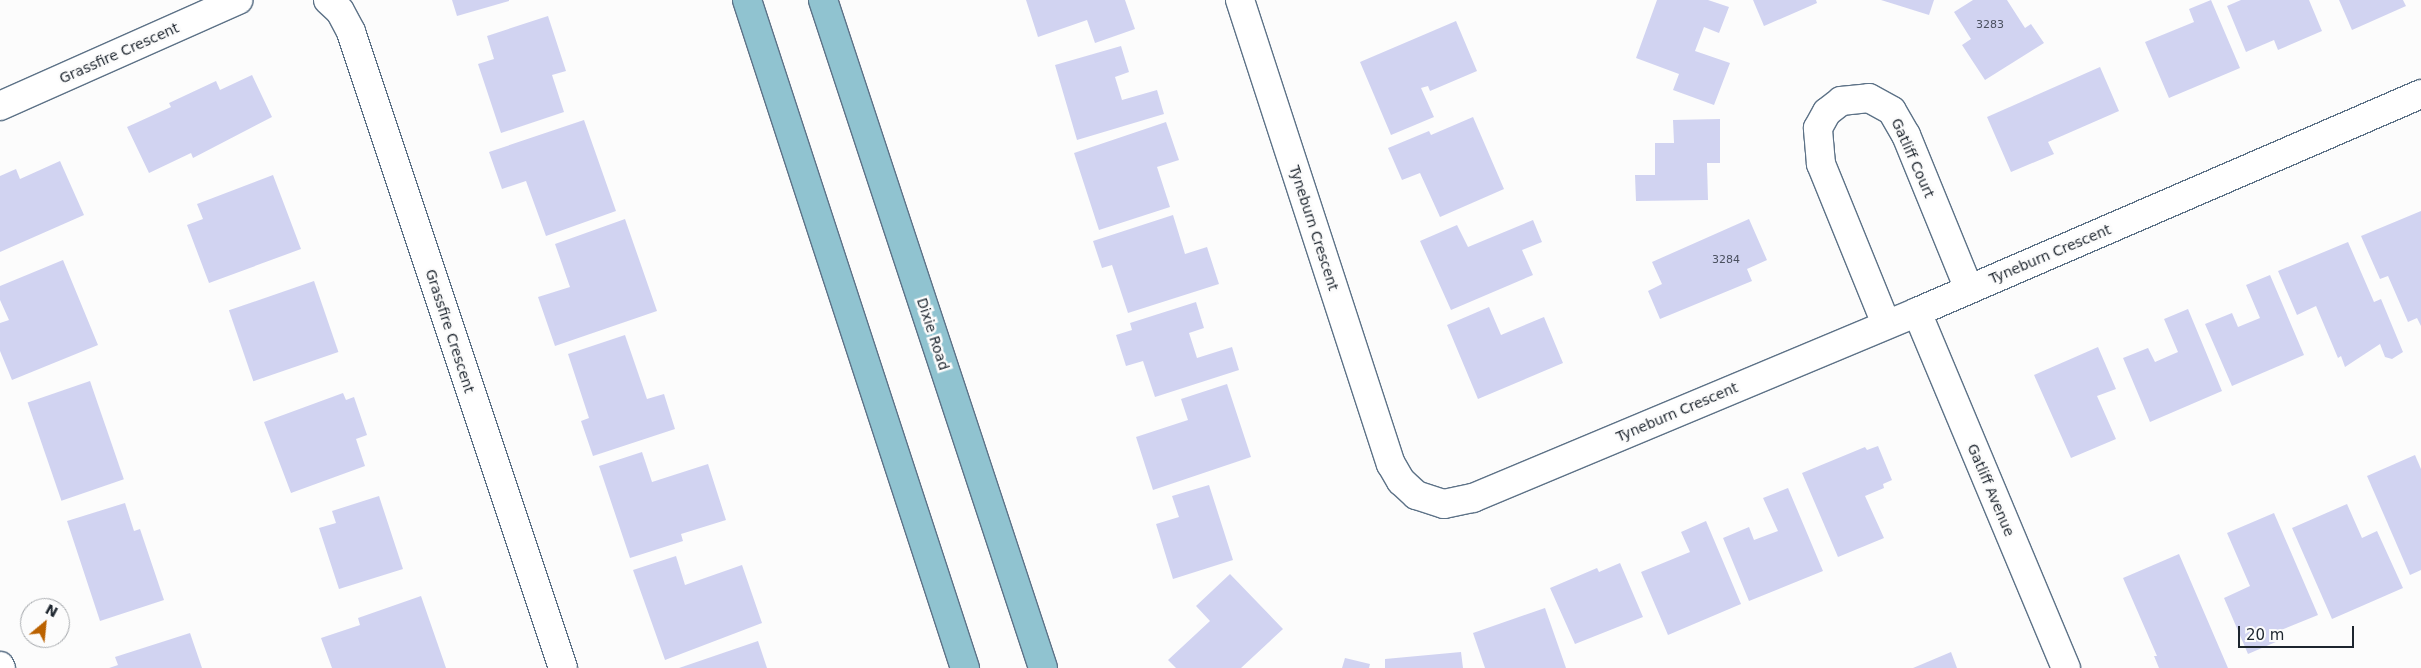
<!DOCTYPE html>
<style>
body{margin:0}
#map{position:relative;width:2421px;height:668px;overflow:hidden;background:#fcfcfc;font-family:"DejaVu Sans",sans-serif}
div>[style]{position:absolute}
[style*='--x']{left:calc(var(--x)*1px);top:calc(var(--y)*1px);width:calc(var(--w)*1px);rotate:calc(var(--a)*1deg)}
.building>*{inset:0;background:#d1d3f1;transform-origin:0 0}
.roads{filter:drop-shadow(1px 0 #5d7287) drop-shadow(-1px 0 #5d7287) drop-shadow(0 1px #5d7287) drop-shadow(0 -1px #5d7287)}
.minor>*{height:28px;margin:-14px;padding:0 14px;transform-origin:14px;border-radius:14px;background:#fff}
.major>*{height:28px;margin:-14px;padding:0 14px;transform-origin:14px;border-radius:14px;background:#90c3d0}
span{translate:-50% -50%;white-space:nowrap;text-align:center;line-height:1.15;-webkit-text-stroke:5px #fcfcfc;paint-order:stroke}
.number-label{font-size:11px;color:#4a505f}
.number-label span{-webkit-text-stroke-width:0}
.street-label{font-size:14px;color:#1d252e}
.north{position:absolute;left:20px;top:598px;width:50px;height:50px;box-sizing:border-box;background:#fcfcfc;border:1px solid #a3a6aa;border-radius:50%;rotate:28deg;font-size:14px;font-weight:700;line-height:20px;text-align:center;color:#1d252e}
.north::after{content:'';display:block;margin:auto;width:18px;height:22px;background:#bb6200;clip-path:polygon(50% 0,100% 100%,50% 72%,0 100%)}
.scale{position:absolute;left:2238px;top:626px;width:116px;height:22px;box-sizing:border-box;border:2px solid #1d252e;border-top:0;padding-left:6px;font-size:15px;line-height:18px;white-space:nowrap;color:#1d252e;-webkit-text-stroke:4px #fcfcfc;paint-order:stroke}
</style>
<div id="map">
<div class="building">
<div style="clip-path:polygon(452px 0,509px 0,509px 1px,457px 16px)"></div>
<div style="clip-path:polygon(1026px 0,1125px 0,1135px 29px,1095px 43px,1087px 20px,1038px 37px)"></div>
<div style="clip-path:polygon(1657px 0,1708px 0,1729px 7px,1719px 33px,1704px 27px,1695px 51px,1730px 63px,1714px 105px,1673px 90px,1679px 74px,1636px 58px)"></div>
<div style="clip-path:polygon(1753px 0,1816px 0,1817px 3px,1764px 26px)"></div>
<div style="clip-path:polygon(1881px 0,1934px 0,1929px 15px)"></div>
<div style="clip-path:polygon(1973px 0,2007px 0,2025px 28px,2031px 24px,2044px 43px,1985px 80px,1962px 45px,1971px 39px,1954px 12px)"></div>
<div style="clip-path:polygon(2211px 0,2240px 68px,2169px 98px,2145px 42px,2194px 22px,2189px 9px)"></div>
<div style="clip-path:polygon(2241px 0,2309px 0,2322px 31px,2278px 50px,2274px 40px,2246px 52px,2227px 6px)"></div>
<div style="clip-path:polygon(2339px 0,2403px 0,2406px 6px,2352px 30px)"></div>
<div style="clip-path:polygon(548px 16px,566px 71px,552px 75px,564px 112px,501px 133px,478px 64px,494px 59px,487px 36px)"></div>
<div style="clip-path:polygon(1456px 21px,1477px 71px,1430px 91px,1428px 86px,1421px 88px,1434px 117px,1391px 135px,1360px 62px)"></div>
<div style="clip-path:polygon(1121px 46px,1129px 72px,1115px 77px,1122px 100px,1157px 90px,1164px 114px,1077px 140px,1055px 65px)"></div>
<div style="clip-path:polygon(2100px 67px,2119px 111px,2048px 142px,2054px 154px,2011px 172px,1987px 117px)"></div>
<div style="clip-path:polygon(252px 75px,272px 117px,193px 158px,191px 153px,149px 173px,127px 127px,171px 107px,169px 103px,216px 81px,220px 90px)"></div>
<div style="clip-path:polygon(1473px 117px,1504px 189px,1440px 217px,1420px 173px,1402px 180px,1388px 148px,1429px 131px,1431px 135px)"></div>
<div style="clip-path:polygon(1720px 119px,1720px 163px,1707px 163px,1708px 200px,1636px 201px,1635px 175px,1655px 175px,1655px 143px,1674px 143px,1673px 120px)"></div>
<div style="clip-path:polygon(584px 120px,616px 211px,546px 236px,526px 181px,502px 189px,489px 152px)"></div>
<div style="clip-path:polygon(1166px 122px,1179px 160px,1157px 167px,1170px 207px,1099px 230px,1074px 153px)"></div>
<div style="clip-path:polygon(60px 161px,84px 215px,0 252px,0 176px,16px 169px,20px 179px)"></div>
<div style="clip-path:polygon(273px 175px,301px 249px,209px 283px,187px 225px,203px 219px,197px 204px)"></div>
<div style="clip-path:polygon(2421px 211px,2421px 326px,2417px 318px,2408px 322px,2388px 276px,2380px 279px,2361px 236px)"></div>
<div style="clip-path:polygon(1173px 215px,1185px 254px,1207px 247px,1219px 284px,1128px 313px,1112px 265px,1102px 268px,1093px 241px)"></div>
<div style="clip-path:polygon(625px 219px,657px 311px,555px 346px,538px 297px,570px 287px,555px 244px)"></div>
<div style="clip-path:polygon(1749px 219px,1767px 260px,1747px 269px,1752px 281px,1660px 319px,1648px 291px,1662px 284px,1652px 262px)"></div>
<div style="clip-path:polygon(1533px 220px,1542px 242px,1522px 250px,1533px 275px,1451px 310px,1420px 241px,1457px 225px,1468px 247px)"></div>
<div style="clip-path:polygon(2348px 242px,2374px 302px,2381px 299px,2403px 352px,2392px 359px,2385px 357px,2380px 344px,2345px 367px,2341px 356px,2338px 358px,2316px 306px,2297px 315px,2278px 271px)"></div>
<div style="clip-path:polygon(63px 260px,98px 345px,12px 380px,0 351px,0 323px,9px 320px,0 300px,0 286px)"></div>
<div style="clip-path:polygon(2270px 275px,2304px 355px,2232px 386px,2205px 324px,2232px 313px,2238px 327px,2260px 318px,2246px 285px)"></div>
<div style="left:314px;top:281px;width:75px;height:90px;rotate:71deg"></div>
<div style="clip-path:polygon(1196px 302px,1204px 328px,1189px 333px,1197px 358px,1232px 347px,1239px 370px,1155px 397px,1143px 361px,1126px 366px,1116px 335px,1132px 330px,1130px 323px)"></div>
<div style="clip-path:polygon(1489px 307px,1501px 335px,1544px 317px,1563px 363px,1478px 399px,1447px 325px)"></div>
<div style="clip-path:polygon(2188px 309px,2222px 391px,2150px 422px,2123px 358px,2148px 348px,2155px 362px,2178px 352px,2164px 319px)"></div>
<div style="clip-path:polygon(625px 335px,647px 399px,664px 394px,675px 429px,593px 456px,581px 421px,589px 418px,568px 354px)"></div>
<div style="clip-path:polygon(2098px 347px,2116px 389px,2097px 396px,2116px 439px,2071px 458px,2034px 375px)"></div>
<div style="left:90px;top:381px;width:104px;height:66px;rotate:71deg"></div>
<div style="clip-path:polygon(1227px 384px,1251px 457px,1153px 490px,1136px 437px,1188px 420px,1181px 399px)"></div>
<div style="clip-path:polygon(343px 393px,346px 400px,354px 397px,367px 435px,356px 439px,365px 466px,291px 493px,264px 422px)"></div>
<div style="clip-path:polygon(1878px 446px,1892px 480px,1883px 484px,1884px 488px,1865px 496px,1884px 538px,1838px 557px,1802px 473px,1865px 447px,1867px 450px)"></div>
<div style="clip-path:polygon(642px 452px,652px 482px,708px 464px,726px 520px,681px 534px,683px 541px,630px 558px,599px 466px)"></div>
<div style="clip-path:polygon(2415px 455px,2421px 469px,2421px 570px,2410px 575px,2367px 476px)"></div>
<div style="clip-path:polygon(1209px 485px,1233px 560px,1173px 579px,1156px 524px,1179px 517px,1172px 496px)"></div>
<div style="clip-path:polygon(1788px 488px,1823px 571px,1749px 601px,1723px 538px,1749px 527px,1754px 540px,1778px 531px,1763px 498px)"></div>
<div style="clip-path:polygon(379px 496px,403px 569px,339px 589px,319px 528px,336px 523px,332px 511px)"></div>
<div style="clip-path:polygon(125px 503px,134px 531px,140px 529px,164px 600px,100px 621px,67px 521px)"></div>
<div style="clip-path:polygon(2347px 504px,2362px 538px,2377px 531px,2403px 588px,2332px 619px,2292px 528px)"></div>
<div style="clip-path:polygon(2274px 513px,2318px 615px,2281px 630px,2285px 638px,2248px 654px,2224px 598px,2250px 586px,2227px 533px)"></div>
<div style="clip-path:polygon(1706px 521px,1741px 604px,1668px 635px,1641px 572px,1690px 552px,1681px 532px)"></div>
<div style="clip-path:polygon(2179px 554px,2228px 668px,2159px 668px,2154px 656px,2157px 656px,2123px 578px)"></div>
<div style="clip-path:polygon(676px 556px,685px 585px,742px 565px,762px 623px,665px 660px,633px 570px)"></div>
<div style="clip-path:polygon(1620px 563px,1643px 617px,1575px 644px,1550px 588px,1597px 568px,1599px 572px)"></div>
<div style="clip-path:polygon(1230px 574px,1283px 629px,1241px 668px,1176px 668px,1168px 660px,1210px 621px,1196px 606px)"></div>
<div style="clip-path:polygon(421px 596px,446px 668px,332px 668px,321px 638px,360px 625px,358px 618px)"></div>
<div style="clip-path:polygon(1545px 608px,1566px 668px,1485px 668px,1473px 633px)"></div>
<div style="clip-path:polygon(190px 633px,202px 668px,109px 668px,118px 665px,115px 657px)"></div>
<div style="clip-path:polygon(758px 641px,767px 668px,679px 668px)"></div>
<div style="clip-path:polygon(1461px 652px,1463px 668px,1385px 668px,1385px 659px)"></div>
<div style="clip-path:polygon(1951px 652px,1957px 668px,1913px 668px)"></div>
<div style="clip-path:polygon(1345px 658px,1370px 664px,1369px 668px,1342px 668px)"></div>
</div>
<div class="roads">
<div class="minor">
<div style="--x:328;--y:0;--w:16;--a:43"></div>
<div style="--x:340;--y:11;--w:24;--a:62"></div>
<div style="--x:351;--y:32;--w:670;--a:71.57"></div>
<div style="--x:1240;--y:0;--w:488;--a:72"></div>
<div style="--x:1391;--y:464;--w:20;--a:60"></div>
<div style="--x:1401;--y:481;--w:21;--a:43"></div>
<div style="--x:1416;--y:495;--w:29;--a:18"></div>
<div style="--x:1444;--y:504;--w:30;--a:-12"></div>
<div style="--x:1473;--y:498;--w:481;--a:-22.7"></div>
<div style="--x:1917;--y:312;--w:549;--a:-23.39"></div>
<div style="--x:0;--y:106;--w:261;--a:-24"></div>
<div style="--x:1917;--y:312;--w:386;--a:67.3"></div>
<div style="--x:1886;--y:324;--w:173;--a:-112.1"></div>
<div style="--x:1821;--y:164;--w:36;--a:-95"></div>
<div style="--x:1818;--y:128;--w:18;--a:-61"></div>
<div style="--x:1827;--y:112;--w:18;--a:-38"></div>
<div style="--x:1841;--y:101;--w:28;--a:-6"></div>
<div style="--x:1869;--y:98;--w:26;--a:29"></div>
<div style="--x:1892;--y:111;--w:28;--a:60"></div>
<div style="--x:1906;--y:135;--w:166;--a:67.8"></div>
<div style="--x:0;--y:666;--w:2;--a:63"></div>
</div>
<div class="major">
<div style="--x:747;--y:0;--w:703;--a:71.93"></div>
<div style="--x:823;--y:0;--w:703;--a:71.77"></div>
</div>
</div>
<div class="number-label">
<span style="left:1990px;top:25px">3283</span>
<span style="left:1726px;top:260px">3284</span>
</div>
<div class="street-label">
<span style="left:119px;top:53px;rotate:-24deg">Grassfire Crescent</span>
<span style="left:1913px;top:158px;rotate:66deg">Gatliff Court</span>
<span style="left:1314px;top:228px;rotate:72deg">Tyneburn Crescent</span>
<span style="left:2050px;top:254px;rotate:-23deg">Tyneburn Crescent</span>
<span style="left:450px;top:331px;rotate:72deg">Grassfire Crescent</span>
<span style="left:933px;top:334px;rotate:72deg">Dixie Road</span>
<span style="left:1677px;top:412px;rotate:-23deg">Tyneburn Crescent</span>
<span style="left:1991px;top:490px;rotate:67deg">Gatliff Avenue</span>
</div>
<div class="north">N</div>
<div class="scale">20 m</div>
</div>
